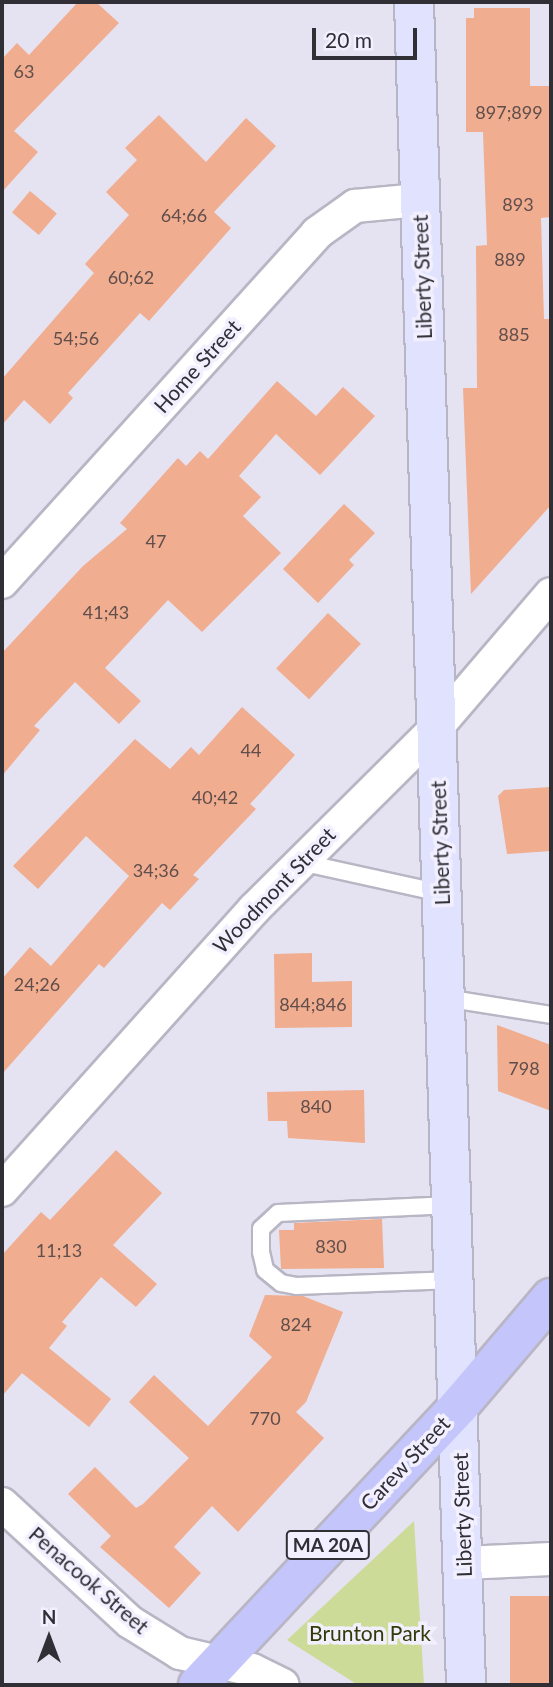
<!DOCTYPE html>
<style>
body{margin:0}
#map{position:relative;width:553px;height:1687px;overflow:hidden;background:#e5e2f1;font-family:Lato,sans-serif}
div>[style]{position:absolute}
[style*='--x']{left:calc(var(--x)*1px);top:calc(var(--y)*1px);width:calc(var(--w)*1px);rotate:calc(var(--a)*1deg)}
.green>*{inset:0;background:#cddb98}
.building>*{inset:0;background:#f0ad8f;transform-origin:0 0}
.roads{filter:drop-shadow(2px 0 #b8b6c4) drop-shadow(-2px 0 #b8b6c4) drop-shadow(0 2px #b8b6c4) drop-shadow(0 -2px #b8b6c4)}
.lane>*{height:16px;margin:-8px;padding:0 8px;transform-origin:8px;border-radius:8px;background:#fff}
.street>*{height:32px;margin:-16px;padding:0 16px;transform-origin:16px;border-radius:16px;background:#fff}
.secondary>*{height:38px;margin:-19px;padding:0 19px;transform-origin:19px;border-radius:19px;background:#e1e2fd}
.primary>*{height:38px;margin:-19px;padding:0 19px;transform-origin:19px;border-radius:19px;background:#c4c6fb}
span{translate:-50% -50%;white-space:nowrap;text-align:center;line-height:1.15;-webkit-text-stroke:7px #f2efff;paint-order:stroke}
.number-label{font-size:18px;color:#604e4c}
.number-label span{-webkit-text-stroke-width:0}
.shield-label span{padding:2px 5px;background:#f2efff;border:2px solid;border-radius:5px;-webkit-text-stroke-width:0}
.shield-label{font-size:19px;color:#302f35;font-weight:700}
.street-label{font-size:21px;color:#302f35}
.park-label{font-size:21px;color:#323a06}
.frame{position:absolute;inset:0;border:4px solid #302f35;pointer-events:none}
.north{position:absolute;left:14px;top:1603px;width:70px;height:70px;-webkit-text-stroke:5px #f2efff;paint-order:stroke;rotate:0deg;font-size:19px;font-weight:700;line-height:28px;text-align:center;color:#302f35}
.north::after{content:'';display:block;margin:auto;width:24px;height:32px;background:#302f35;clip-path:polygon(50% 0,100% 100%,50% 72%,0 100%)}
.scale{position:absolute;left:312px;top:28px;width:105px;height:32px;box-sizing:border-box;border:4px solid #302f35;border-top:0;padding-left:9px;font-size:21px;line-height:24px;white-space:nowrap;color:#302f35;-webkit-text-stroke:5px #f2efff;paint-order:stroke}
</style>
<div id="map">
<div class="green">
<div style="clip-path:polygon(414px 1521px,424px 1685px,358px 1685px,287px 1640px)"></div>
</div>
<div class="building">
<div style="clip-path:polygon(78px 2px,96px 2px,119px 23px,14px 131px,38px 152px,2px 192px,2px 59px,17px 43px,29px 55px)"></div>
<div style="clip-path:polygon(474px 8px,530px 8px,530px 86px,551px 86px,551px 217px,541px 218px,544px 319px,551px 319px,551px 505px,471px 594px,463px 388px,477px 388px,476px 246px,487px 245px,483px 132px,466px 132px,466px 18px,474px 18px)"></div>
<div style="clip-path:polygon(159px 115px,206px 162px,246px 118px,276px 146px,214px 212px,231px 228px,149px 321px,140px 313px,68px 393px,73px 398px,50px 424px,24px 400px,2px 425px,2px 379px,94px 273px,85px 264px,129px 215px,106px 192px,137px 160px,125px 148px)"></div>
<div style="left:30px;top:191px;width:35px;height:28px;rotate:40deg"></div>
<div style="clip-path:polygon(277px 381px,316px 416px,343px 387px,375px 416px,320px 475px,276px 434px,239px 476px,261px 497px,243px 516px,281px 553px,202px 632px,168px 600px,105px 668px,141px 701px,119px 724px,75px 682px,34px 726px,40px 730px,2px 776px,2px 653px,83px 566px,127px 529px,120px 523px,178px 458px,186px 466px,200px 451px,208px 459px)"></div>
<div style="clip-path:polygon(344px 504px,375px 533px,349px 560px,354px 565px,318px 603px,283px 569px)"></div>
<div style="left:328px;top:613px;width:45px;height:76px;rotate:43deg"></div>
<div style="clip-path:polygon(242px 707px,295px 755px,250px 804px,256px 809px,193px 875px,199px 879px,170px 910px,162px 903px,104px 968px,99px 964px,2px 1074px,2px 979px,30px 947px,51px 966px,129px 876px,86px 836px,38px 889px,13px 866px,135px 739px,170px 769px,191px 747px,199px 755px)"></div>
<div style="clip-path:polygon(551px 787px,551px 851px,507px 854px,498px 796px,504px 790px)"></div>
<div style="clip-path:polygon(312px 953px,312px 982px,352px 981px,352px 1027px,275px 1028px,274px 954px)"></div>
<div style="clip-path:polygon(497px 1025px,551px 1045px,551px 1111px,498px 1091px)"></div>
<div style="clip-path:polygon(364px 1090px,365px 1143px,288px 1138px,287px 1121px,268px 1121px,267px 1092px)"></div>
<div style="clip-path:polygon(116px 1150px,162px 1193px,113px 1245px,157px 1284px,136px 1307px,101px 1277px,62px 1322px,67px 1326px,49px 1348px,111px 1399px,89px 1427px,22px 1373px,2px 1396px,2px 1255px,41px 1212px,50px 1220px)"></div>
<div style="clip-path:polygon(382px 1219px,384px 1268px,281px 1269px,279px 1230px,294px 1230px,294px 1223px)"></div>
<div style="clip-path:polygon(265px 1295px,303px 1296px,343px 1312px,306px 1402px,296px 1412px,324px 1438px,238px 1532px,212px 1506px,174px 1547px,201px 1573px,169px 1608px,100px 1547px,111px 1536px,68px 1494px,95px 1467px,136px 1508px,143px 1504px,189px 1458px,129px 1402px,154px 1375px,208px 1426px,272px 1357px,249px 1336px)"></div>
<div style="left:551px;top:1596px;width:89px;height:41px;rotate:90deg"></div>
</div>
<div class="roads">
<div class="lane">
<div style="--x:300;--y:862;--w:144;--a:12.4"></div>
<div style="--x:445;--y:998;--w:107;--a:9.1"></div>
<div style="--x:452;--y:1205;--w:174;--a:177.4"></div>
<div style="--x:278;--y:1213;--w:23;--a:137"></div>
<div style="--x:261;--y:1229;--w:23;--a:90"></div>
<div style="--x:261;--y:1252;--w:18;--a:77"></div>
<div style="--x:265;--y:1270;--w:21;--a:39"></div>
<div style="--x:281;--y:1283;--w:15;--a:11"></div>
<div style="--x:296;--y:1286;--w:159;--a:-2.2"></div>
</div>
<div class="street">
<div style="--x:2;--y:582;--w:470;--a:-47.9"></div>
<div style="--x:317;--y:233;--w:47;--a:-35.4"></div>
<div style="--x:355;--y:206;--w:64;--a:-5.4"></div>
<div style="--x:2;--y:1190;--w:377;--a:-48.1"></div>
<div style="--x:254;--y:909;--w:258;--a:-44.8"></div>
<div style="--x:437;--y:727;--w:175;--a:-49.4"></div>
<div style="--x:2;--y:1504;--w:174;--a:42.7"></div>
<div style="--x:130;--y:1622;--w:59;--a:31.8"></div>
<div style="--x:180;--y:1653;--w:74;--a:13.3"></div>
<div style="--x:252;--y:1670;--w:34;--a:26"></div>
<div style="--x:463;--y:1563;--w:88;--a:-2.6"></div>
</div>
<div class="secondary">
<div style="--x:414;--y:2;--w:1684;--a:88.23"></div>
</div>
<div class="primary">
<div style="--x:198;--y:1685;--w:382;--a:-46.9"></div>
<div style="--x:459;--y:1406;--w:142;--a:-49.6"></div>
</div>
</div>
<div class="number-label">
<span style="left:24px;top:71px">63</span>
<span style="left:509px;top:112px">897;899</span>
<span style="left:518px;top:204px">893</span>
<span style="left:184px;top:215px">64;66</span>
<span style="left:510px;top:259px">889</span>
<span style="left:131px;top:277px">60;62</span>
<span style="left:514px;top:334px">885</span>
<span style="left:76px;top:338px">54;56</span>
<span style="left:156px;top:541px">47</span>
<span style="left:106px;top:612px">41;43</span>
<span style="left:251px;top:750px">44</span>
<span style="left:215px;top:797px">40;42</span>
<span style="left:156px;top:870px">34;36</span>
<span style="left:37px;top:984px">24;26</span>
<span style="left:313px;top:1004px">844;846</span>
<span style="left:524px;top:1068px">798</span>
<span style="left:316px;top:1106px">840</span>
<span style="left:331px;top:1246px">830</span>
<span style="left:59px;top:1250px">11;13</span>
<span style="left:296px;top:1324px">824</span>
<span style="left:265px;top:1418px">770</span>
</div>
<div class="shield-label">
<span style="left:328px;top:1545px">MA 20A</span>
</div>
<div class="street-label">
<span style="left:422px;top:277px;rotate:-92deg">Liberty Street</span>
<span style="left:197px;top:366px;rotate:-48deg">Home Street</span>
<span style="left:440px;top:843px;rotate:-92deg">Liberty Street</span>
<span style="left:274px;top:890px;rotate:-46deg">Woodmont Street</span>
<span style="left:405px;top:1463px;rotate:-47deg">Carew Street</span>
<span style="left:462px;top:1515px;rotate:-92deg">Liberty Street</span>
<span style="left:89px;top:1580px;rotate:41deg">Penacook Street</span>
</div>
<div class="park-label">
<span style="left:370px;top:1633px">Brunton Park</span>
</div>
<div class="frame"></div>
<div class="north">N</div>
<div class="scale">20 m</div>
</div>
